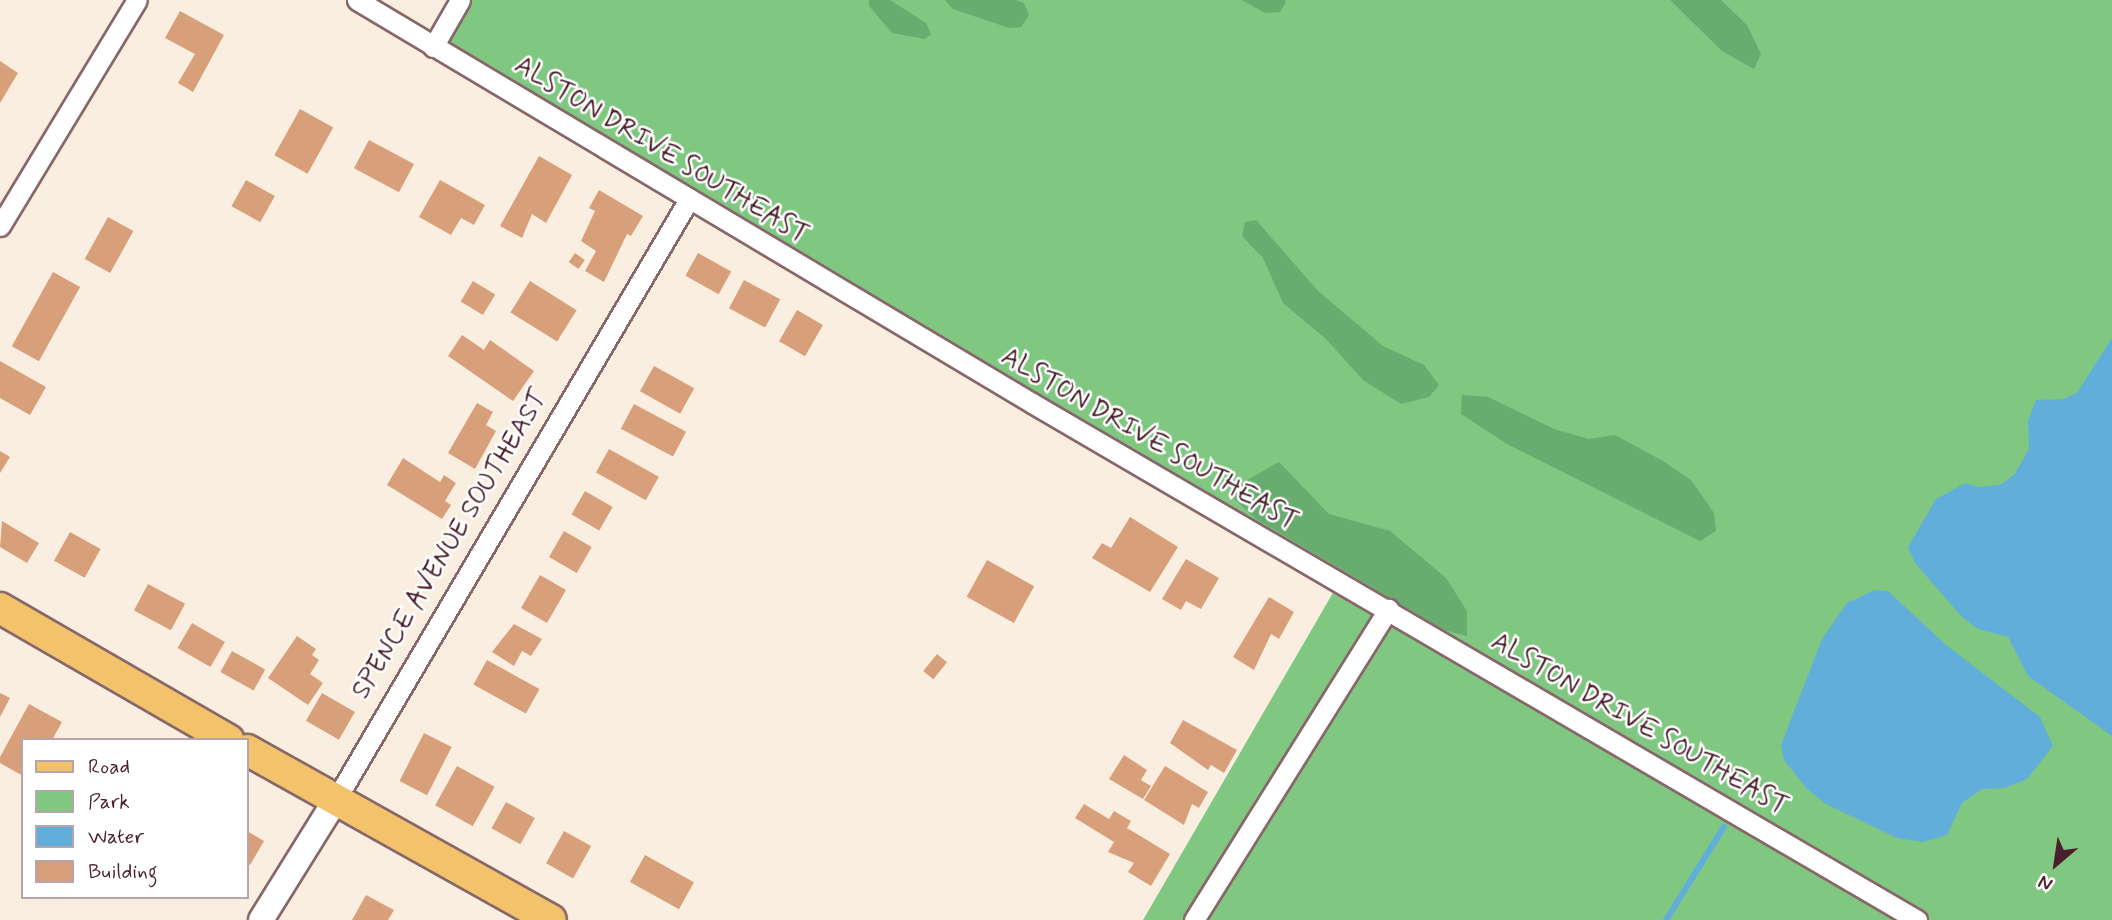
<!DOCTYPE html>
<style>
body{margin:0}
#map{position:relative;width:2112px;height:920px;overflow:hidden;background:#faeee0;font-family:Mynerve,sans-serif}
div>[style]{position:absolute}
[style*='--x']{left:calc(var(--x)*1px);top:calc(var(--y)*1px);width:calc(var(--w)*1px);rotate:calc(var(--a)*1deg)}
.green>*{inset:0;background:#80c782}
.forest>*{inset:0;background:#68ac70}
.water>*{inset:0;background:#61aeda}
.stream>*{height:6px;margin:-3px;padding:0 3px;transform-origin:3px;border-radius:3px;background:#61aeda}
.building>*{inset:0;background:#d8a07a;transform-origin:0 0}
.roads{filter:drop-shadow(2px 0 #88676a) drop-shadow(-2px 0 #88676a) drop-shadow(0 2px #88676a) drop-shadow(0 -2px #88676a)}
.minor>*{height:19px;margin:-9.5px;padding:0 9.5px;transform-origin:9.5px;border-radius:9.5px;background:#fff}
.tertiary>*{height:24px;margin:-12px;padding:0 12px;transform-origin:12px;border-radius:12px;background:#fff}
.primary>*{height:30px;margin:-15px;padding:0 15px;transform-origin:15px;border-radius:15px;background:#f2c36a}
span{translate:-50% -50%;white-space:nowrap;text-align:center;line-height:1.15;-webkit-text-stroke:5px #fff;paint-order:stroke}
.street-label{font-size:26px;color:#4a1f2b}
.legend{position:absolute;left:21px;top:738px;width:228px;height:161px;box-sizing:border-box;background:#fff;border:2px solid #b7a5aa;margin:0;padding:9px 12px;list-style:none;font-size:21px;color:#4a1f2b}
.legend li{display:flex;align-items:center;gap:14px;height:35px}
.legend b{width:35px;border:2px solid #b7a5aa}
.north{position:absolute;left:2021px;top:829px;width:70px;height:70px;-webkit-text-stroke:5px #fff;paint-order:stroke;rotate:209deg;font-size:19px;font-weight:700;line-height:28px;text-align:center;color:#4a1f2b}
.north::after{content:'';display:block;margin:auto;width:24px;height:32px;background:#4a1f2b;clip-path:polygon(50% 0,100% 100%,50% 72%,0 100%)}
</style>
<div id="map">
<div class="green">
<div style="clip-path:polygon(455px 0,2112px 0,2112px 920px,1143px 920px,1341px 579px,694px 189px,432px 39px)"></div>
</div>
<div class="forest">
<div style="clip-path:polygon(869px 0,890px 0,926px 23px,931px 34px,925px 39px,892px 33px,869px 6px)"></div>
<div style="clip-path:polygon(945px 0,1016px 0,1024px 3px,1029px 15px,1021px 27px,1009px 28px,953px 9px)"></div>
<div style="clip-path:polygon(1242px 0,1285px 0,1286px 2px,1280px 12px,1265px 13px)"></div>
<div style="clip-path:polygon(1670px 0,1721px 0,1747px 25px,1761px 54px,1754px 69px,1722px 51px)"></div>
<div style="clip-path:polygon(1256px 220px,1318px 291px,1383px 346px,1424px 365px,1439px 385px,1429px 397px,1401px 404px,1363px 380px,1326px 339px,1283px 303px,1263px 258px,1242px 236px,1245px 222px)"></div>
<div style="clip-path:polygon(1462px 395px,1488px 397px,1554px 429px,1589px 439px,1615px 435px,1663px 461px,1691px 480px,1714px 513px,1716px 531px,1700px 541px,1507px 444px,1461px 414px)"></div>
<div style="clip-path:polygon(1279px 462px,1329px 514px,1390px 531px,1446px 578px,1467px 611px,1467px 636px,1444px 630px,1256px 519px,1231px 496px,1235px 487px)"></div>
</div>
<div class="water">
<div style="clip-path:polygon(2112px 338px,2112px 736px,2028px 676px,2008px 637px,1978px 629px,1962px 617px,1915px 563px,1908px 547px,1936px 499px,1966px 483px,1977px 487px,2000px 485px,2014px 475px,2029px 449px,2028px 421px,2036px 400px,2063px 399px,2077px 393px)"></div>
<div style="clip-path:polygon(1875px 590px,1888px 591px,1946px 645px,2040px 717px,2053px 746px,2027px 779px,2005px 788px,1982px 789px,1962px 803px,1947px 835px,1923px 842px,1897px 838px,1826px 804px,1807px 789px,1784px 760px,1781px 745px,1822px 639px,1847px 603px)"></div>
</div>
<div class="stream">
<div style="--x:1666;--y:920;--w:110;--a:-58.1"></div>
</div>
<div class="building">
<div style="clip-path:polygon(180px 11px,224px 35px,193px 92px,178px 83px,195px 54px,165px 38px)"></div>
<div style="clip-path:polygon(0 61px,18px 73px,0 103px)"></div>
<div style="left:300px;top:109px;width:38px;height:53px;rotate:29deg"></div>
<div style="left:369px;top:140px;width:51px;height:32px;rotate:28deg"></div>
<div style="clip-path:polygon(539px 156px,572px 175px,546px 223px,532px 214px,522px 238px,500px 226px)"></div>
<div style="left:246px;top:180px;width:33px;height:30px;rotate:29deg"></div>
<div style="clip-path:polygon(440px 180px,485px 205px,474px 225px,461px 218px,451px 235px,419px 217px)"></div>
<div style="clip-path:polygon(599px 190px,643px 216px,631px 236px,627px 234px,604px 282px,585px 271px,596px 251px,581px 241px,595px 211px,589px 208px)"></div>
<div style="left:108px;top:217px;width:29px;height:48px;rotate:29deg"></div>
<div style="left:575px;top:253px;width:12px;height:11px;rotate:35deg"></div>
<div style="left:698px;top:253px;width:38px;height:26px;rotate:29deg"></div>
<div style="left:53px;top:272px;width:31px;height:85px;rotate:29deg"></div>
<div style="left:744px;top:280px;width:41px;height:32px;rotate:28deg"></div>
<div style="left:473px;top:281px;width:26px;height:24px;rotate:31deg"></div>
<div style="left:530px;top:281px;width:55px;height:37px;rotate:32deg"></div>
<div style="left:797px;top:310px;width:30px;height:36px;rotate:30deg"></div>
<div style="clip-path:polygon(462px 335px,484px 350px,490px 340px,534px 371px,513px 401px,448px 356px)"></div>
<div style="clip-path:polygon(0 361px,46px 387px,30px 415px,0 398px)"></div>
<div style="left:654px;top:366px;width:46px;height:29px;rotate:29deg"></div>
<div style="clip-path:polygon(477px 403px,493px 412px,486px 425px,496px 431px,475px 469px,448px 453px)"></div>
<div style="left:634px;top:404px;width:59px;height:28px;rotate:28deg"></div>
<div style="left:609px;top:449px;width:57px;height:27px;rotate:29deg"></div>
<div style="clip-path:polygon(0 451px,10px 457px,0 473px)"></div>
<div style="clip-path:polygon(403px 458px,440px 482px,444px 475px,456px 483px,445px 501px,451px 505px,442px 519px,387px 485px)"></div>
<div style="left:585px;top:491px;width:32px;height:27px;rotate:30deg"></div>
<div style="clip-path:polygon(1130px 517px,1178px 547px,1150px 592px,1092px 558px,1102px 543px,1111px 548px)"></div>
<div style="clip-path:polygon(2px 521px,39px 543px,27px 563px,0 547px)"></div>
<div style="left:564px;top:531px;width:32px;height:30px;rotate:30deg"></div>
<div style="left:70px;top:532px;width:35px;height:33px;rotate:29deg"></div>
<div style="clip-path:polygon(1186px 559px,1219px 578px,1201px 609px,1186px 601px,1181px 610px,1162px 599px)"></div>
<div style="left:987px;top:560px;width:54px;height:42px;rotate:29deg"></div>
<div style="left:540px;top:575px;width:30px;height:38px;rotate:30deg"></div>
<div style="left:148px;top:584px;width:42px;height:30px;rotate:28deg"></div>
<div style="clip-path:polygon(1269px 597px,1294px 612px,1279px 639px,1271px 634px,1254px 670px,1233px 657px)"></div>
<div style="left:192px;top:623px;width:38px;height:29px;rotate:30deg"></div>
<div style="clip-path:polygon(514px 624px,542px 639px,531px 656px,522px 651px,514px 666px,492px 652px)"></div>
<div style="clip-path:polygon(297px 636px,316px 649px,312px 655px,319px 660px,310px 674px,323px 683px,308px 705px,268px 678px)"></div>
<div style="left:232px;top:651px;width:38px;height:24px;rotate:29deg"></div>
<div style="left:937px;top:654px;width:13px;height:22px;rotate:39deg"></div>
<div style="left:487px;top:660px;width:60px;height:28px;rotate:29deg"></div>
<div style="clip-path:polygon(0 693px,10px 698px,0 717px)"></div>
<div style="left:322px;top:693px;width:38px;height:32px;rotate:30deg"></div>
<div style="clip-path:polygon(29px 704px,62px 722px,52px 740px,23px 740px,23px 776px,0 763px,0 757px)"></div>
<div style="clip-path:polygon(1183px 720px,1237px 750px,1224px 773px,1211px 765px,1208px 770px,1170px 743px)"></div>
<div style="left:424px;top:733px;width:31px;height:54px;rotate:27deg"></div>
<div style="clip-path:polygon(1124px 755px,1147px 770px,1141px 780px,1151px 786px,1143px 799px,1109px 779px)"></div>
<div style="left:457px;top:766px;width:43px;height:45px;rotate:29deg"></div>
<div style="clip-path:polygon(1165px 766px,1208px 792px,1199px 808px,1192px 804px,1184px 825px,1144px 800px)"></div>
<div style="left:506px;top:802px;width:33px;height:30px;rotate:29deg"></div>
<div style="clip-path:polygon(1084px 804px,1109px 819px,1114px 811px,1131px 821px,1127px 828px,1170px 854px,1151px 886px,1128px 872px,1134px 863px,1108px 852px,1114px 842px,1075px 818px)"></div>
<div style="clip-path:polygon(247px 831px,264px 841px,250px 865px,247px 863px)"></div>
<div style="left:564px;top:831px;width:31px;height:37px;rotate:29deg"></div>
<div style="left:645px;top:855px;width:56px;height:31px;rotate:29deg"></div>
<div style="clip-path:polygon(366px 895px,394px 910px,388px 920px,352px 920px)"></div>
</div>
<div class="roads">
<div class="minor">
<div style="--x:357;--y:0;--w:786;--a:30.84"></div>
<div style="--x:1032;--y:403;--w:1025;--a:30.29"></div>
<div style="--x:433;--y:47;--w:54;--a:-60.1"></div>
<div style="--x:0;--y:226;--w:264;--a:-58.8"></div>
<div style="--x:335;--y:801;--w:698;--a:-59.54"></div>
<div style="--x:1194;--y:920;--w:367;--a:-58"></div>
</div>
<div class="tertiary">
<div style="--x:261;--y:920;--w:140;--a:-58.1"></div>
</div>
<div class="primary">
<div style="--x:0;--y:608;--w:264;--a:30"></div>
<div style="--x:247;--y:750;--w:348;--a:29.2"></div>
</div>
</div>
<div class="street-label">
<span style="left:661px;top:151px;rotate:31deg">ALSTON DRIVE SOUTHEAST</span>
<span style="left:1149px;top:440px;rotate:30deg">ALSTON DRIVE SOUTHEAST</span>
<span style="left:451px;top:545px;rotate:-59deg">SPENCE AVENUE SOUTHEAST</span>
<span style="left:1639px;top:725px;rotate:30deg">ALSTON DRIVE SOUTHEAST</span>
</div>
<ul class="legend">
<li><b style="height:9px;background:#f2c36a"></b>Road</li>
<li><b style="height:19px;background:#80c782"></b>Park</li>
<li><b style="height:19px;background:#61aeda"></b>Water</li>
<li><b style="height:19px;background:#d8a07a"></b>Building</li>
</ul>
<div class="north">N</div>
</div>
